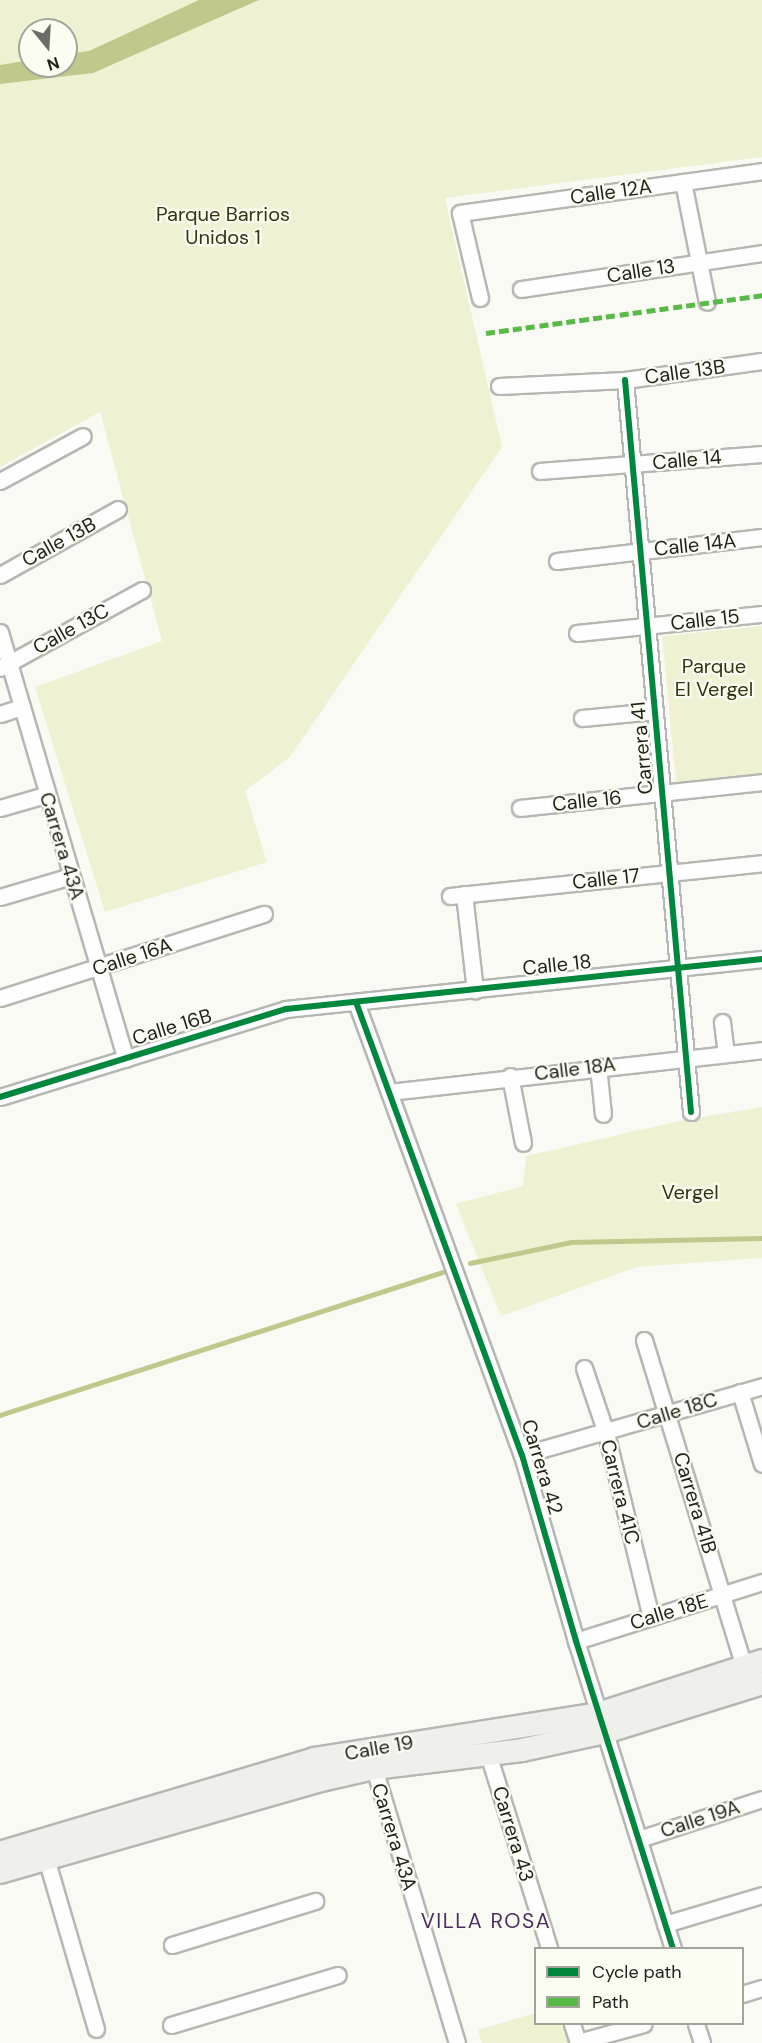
<!DOCTYPE html>
<style>
body{margin:0}
#map{position:relative;width:762px;height:2043px;overflow:hidden;background:#fafaf5;font-family:"DM Sans",sans-serif}
div>[style]{position:absolute}
[style*='--x']{left:calc(var(--x)*1px);top:calc(var(--y)*1px);width:calc(var(--w)*1px);rotate:calc(var(--a)*1deg)}
.green>*{inset:0;background:#eef2d2}
.water>*{inset:0;background:#c1c88b}
.stream>*{height:4.5px;margin:-2.25px;padding:0 2.25px;transform-origin:2.25px;border-radius:2.25px;background:#c1c88b}
.roads{filter:drop-shadow(2px 0 #b6b7b2) drop-shadow(-2px 0 #b6b7b2) drop-shadow(0 2px #b6b7b2) drop-shadow(0 -2px #b6b7b2)}
.street>*{height:15px;margin:-7.5px;padding:0 7.5px;transform-origin:7.5px;border-radius:7.5px;background:#fefefe}
.secondary>*{height:22px;margin:-11px;padding:0 11px;transform-origin:11px;border-radius:11px;background:#efefeb}
.quiet>*{height:4.5px;margin-top:-2.25px;transform-origin:0;background:repeating-linear-gradient(90deg,#58b947 0 9px,transparent 0 13.5px)}
.cycleway>*{height:6px;margin:-3px;padding:0 3px;transform-origin:3px;border-radius:3px;background:#00873e}
span{translate:-50% -50%;white-space:nowrap;text-align:center;line-height:1.15;-webkit-text-stroke:4.5px #fbfdf2;paint-order:stroke}
.street-label{font-size:20px;color:#1f201c}
.park-label{font-size:20px;color:#31340f}
.neighbourhood-label{font-size:21px;color:#4b2c65;letter-spacing:1.5px}
.legend{position:absolute;left:534px;top:1947px;width:210px;height:78px;box-sizing:border-box;background:#fbfdf2;border:2px solid #a3a59c;margin:0;padding:8px 10px;list-style:none;font-size:18px;color:#1f201c}
.legend li{display:flex;align-items:center;gap:12px;height:30px}
.legend b{width:30px;border:2px solid #a3a59c}
.north{position:absolute;left:18px;top:18px;width:60px;height:60px;box-sizing:border-box;background:#fbfdf2;border:2px solid #a3a59c;border-radius:50%;rotate:162deg;font-size:16px;font-weight:700;line-height:24px;text-align:center;color:#1f201c}
.north::after{content:'';display:block;margin:auto;width:21px;height:27px;background:#6c6c68;clip-path:polygon(50% 0,100% 100%,50% 72%,0 100%)}
</style>
<div id="map">
<div class="green">
<div style="clip-path:polygon(evenodd,0 0,762px 0,762px 157px,445px 198px,502px 447px,290px 757px,245px 791px,267px 862px,105px 912px,35px 687px,162px 641px,100px 412px,0 467px,0 0,30px 30px,66px 30px,66px 66px,30px 66px,30px 30px)"></div>
<div style="clip-path:polygon(762px 626px,762px 773px,676px 782px,662px 636px)"></div>
<div style="clip-path:polygon(762px 1107px,762px 1258px,637px 1267px,501px 1316px,456px 1204px,523px 1186px,526px 1156px,684px 1120px)"></div>
<div style="clip-path:polygon(535px 2013px,536px 2024px,563px 2024px,569px 2043px,482px 2043px,478px 2030px)"></div>
</div>
<div class="water">
<div style="clip-path:polygon(199px 0,259px 0,93px 73px,0 84px,0 65px,30px 60px,30px 66px,66px 66px,66px 54px,89px 51px)"></div>
</div>
<div class="stream">
<div style="--x:470;--y:1263;--w:103;--a:-11.7"></div>
<div style="--x:571;--y:1242;--w:191;--a:-1.2"></div>
<div style="--x:0;--y:1415;--w:471;--a:-17.9"></div>
</div>
<div class="roads">
<div class="street">
<div style="--x:683;--y:182;--w:122;--a:78.7"></div>
<div style="--x:521;--y:289;--w:244;--a:-8.5"></div>
<div style="--x:480;--y:298;--w:87;--a:-103.2"></div>
<div style="--x:460;--y:213;--w:305;--a:-7.9"></div>
<div style="--x:625;--y:380;--w:735;--a:84.85"></div>
<div style="--x:499;--y:386;--w:126;--a:-2.7"></div>
<div style="--x:625;--y:380;--w:138;--a:-7.9"></div>
<div style="--x:540;--y:471;--w:223;--a:-4.4"></div>
<div style="--x:0;--y:481;--w:94;--a:-28.5"></div>
<div style="--x:557;--y:561;--w:206;--a:-6.7"></div>
<div style="--x:0;--y:575;--w:135;--a:-29.2"></div>
<div style="--x:0;--y:632;--w:445;--a:73.6"></div>
<div style="--x:577;--y:633;--w:186;--a:-5.9"></div>
<div style="--x:0;--y:668;--w:162;--a:-28.8"></div>
<div style="--x:0;--y:714;--w:23;--a:-18"></div>
<div style="--x:582;--y:718;--w:73;--a:-5.5"></div>
<div style="--x:0;--y:808;--w:47;--a:-16.1"></div>
<div style="--x:520;--y:808;--w:243;--a:-6.1"></div>
<div style="--x:464;--y:894;--w:97;--a:83.5"></div>
<div style="--x:450;--y:896;--w:314;--a:-6"></div>
<div style="--x:0;--y:897;--w:74;--a:-16.5"></div>
<div style="--x:0;--y:998;--w:277;--a:-17.7"></div>
<div style="--x:356;--y:1002;--w:482;--a:69.9"></div>
<div style="--x:522;--y:1455;--w:194;--a:73.8"></div>
<div style="--x:576;--y:1641;--w:322;--a:72.5"></div>
<div style="--x:722;--y:1022;--w:32;--a:83"></div>
<div style="--x:598;--y:1066;--w:48;--a:84.1"></div>
<div style="--x:510;--y:1076;--w:68;--a:79"></div>
<div style="--x:389;--y:1092;--w:375;--a:-6.4"></div>
<div style="--x:0;--y:1097;--w:299;--a:-17.1"></div>
<div style="--x:286;--y:1009;--w:479;--a:-6"></div>
<div style="--x:644;--y:1340;--w:342;--a:73"></div>
<div style="--x:584;--y:1368;--w:69;--a:71.3"></div>
<div style="--x:606;--y:1433;--w:189;--a:76.3"></div>
<div style="--x:740;--y:1392;--w:75;--a:73"></div>
<div style="--x:522;--y:1455;--w:250;--a:-16"></div>
<div style="--x:576;--y:1641;--w:195;--a:-17.6"></div>
<div style="--x:488;--y:1754;--w:203;--a:72.5"></div>
<div style="--x:374;--y:1768;--w:287;--a:73.2"></div>
<div style="--x:639;--y:1839;--w:129;--a:-18"></div>
<div style="--x:46;--y:1858;--w:178;--a:73.7"></div>
<div style="--x:665;--y:1924;--w:101;--a:-16.6"></div>
<div style="--x:172;--y:1945;--w:150;--a:-17.1"></div>
<div style="--x:742;--y:1994;--w:21;--a:-17"></div>
<div style="--x:572;--y:2024;--w:20;--a:72"></div>
<div style="--x:696;--y:2024;--w:20;--a:72"></div>
<div style="--x:171;--y:2025;--w:174;--a:-16.7"></div>
<div style="--x:578;--y:2042;--w:68;--a:-15.3"></div>
</div>
<div class="secondary">
<div style="--x:0;--y:1853;--w:329;--a:-16.6"></div>
<div style="--x:315;--y:1759;--w:287;--a:-9"></div>
<div style="--x:598;--y:1714;--w:172;--a:-17.9"></div>
<div style="--x:0;--y:1872;--w:334;--a:-16"></div>
<div style="--x:321;--y:1780;--w:54;--a:-12.8"></div>
<div style="--x:374;--y:1768;--w:149;--a:-6.9"></div>
<div style="--x:522;--y:1750;--w:85;--a:-12.2"></div>
<div style="--x:605;--y:1732;--w:164;--a:-17.3"></div>
</div>
</div>
<div class="quiet">
<div style="--x:486;--y:333;--w:279;--a:-7.8"></div>
</div>
<div class="cycleway">
<div style="--x:625;--y:380;--w:735;--a:84.85"></div>
<div style="--x:356;--y:1002;--w:482;--a:69.9"></div>
<div style="--x:522;--y:1455;--w:194;--a:73.8"></div>
<div style="--x:576;--y:1641;--w:322;--a:72.5"></div>
<div style="--x:0;--y:1097;--w:299;--a:-17.1"></div>
<div style="--x:286;--y:1009;--w:479;--a:-6"></div>
</div>
<div class="street-label">
<span style="left:611px;top:192px;rotate:-8deg">Calle 12A</span>
<span style="left:641px;top:271px;rotate:-9deg">Calle 13</span>
<span style="left:685px;top:372px;rotate:-8deg">Calle 13B</span>
<span style="left:687px;top:460px;rotate:-5deg">Calle 14</span>
<span style="left:59px;top:542px;rotate:-29deg">Calle 13B</span>
<span style="left:695px;top:545px;rotate:-6deg">Calle 14A</span>
<span style="left:705px;top:620px;rotate:-6deg">Calle 15</span>
<span style="left:71px;top:629px;rotate:-29deg">Calle 13C</span>
<span style="left:642px;top:748px;rotate:-95deg">Carrera 41</span>
<span style="left:587px;top:801px;rotate:-6deg">Calle 16</span>
<span style="left:62px;top:846px;rotate:73deg">Carrera 43A</span>
<span style="left:606px;top:879px;rotate:-6deg">Calle 17</span>
<span style="left:132px;top:957px;rotate:-18deg">Calle 16A</span>
<span style="left:557px;top:965px;rotate:-6deg">Calle 18</span>
<span style="left:172px;top:1027px;rotate:-17deg">Calle 16B</span>
<span style="left:575px;top:1069px;rotate:-7deg">Calle 18A</span>
<span style="left:677px;top:1411px;rotate:-17deg">Calle 18C</span>
<span style="left:542px;top:1467px;rotate:73deg">Carrera 42</span>
<span style="left:620px;top:1492px;rotate:76deg">Carrera 41C</span>
<span style="left:695px;top:1503px;rotate:73deg">Carrera 41B</span>
<span style="left:669px;top:1612px;rotate:-17deg">Calle 18E</span>
<span style="left:379px;top:1748px;rotate:-10deg">Calle 19</span>
<span style="left:700px;top:1819px;rotate:-18deg">Calle 19A</span>
<span style="left:513px;top:1834px;rotate:73deg">Carrera 43</span>
<span style="left:394px;top:1837px;rotate:73deg">Carrera 43A</span>
</div>
<div class="park-label">
<span style="left:223px;top:226px">Parque Barrios<br>Unidos 1</span>
<span style="left:714px;top:678px">Parque<br>El Vergel</span>
<span style="left:690px;top:1192px">Vergel</span>
</div>
<div class="neighbourhood-label">
<span style="left:486px;top:1921px">VILLA ROSA</span>
</div>
<ul class="legend">
<li><b style="height:8px;background:#00873e"></b>Cycle path</li>
<li><b style="height:8px;background:#58b947"></b>Path</li>
</ul>
<div class="north">N</div>
</div>
